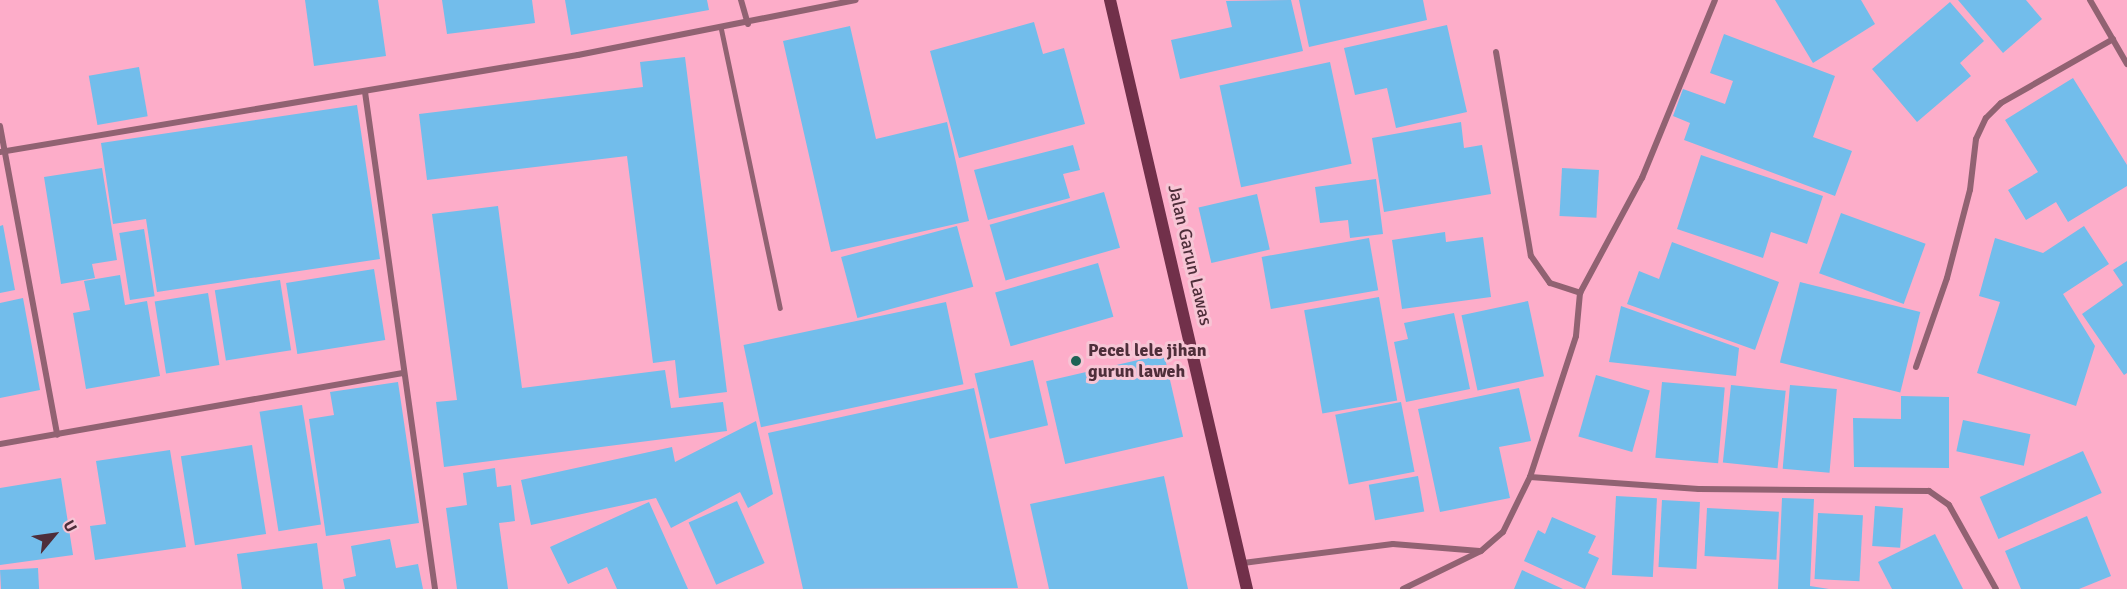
<!DOCTYPE html>
<style>
body{margin:0}
#map{position:relative;width:2127px;height:589px;overflow:hidden;background:#fdadc9;font-family:Signika,sans-serif}
div>[style]{position:absolute}
[style*='--x']{left:calc(var(--x)*1px);top:calc(var(--y)*1px);width:calc(var(--w)*1px);rotate:calc(var(--a)*1deg)}
.building>*{inset:0;background:#72bdeb;transform-origin:0 0}
.lane>*{height:4.5px;margin:-2.25px;padding:0 2.25px;transform-origin:2.25px;border-radius:2.25px;background:#916272}
.street>*{height:6px;margin:-3px;padding:0 3px;transform-origin:3px;border-radius:3px;background:#916272}
.secondary>*{height:12px;margin:-6px;padding:0 6px;transform-origin:6px;border-radius:6px;background:#71304a}
.dots>*{width:16px;height:16px;translate:-50% -50%;box-sizing:border-box;border:3px solid #f7c5d5;border-radius:50%}
span{translate:-50% -50%;white-space:nowrap;text-align:center;line-height:1.15;-webkit-text-stroke:6px #f7c5d5;paint-order:stroke}
.street-label{font-size:18px;color:#4e2e3a}
.poi-label{font-size:18px;color:#4e2e3a;font-weight:700}
.left{translate:0 -50%;text-align:left}
.north{position:absolute;left:24px;top:505px;width:60px;height:60px;-webkit-text-stroke:4px #f7c5d5;paint-order:stroke;rotate:61deg;font-size:16px;font-weight:700;line-height:24px;text-align:center;color:#4e2e3a}
.north::after{content:'';display:block;margin:auto;width:21px;height:27px;background:#4e2e3a;clip-path:polygon(50% 0,100% 100%,50% 72%,0 100%)}
</style>
<div id="map">
<div class="building">
<div style="clip-path:polygon(305px 0,378px 0,386px 56px,314px 66px)"></div>
<div style="clip-path:polygon(442px 0,532px 0,535px 23px,447px 34px)"></div>
<div style="clip-path:polygon(565px 0,707px 0,709px 10px,571px 35px)"></div>
<div style="clip-path:polygon(1291px 0,1303px 51px,1180px 79px,1171px 40px,1232px 27px,1226px 1px)"></div>
<div style="clip-path:polygon(1299px 0,1423px 0,1427px 20px,1309px 47px)"></div>
<div style="clip-path:polygon(1775px 0,1861px 0,1875px 24px,1813px 63px)"></div>
<div style="clip-path:polygon(1958px 0,2026px 0,2042px 19px,2003px 53px)"></div>
<div style="clip-path:polygon(1950px 2px,1984px 41px,1960px 63px,1971px 76px,1917px 122px,1872px 69px)"></div>
<div style="clip-path:polygon(1034px 22px,1043px 54px,1064px 48px,1085px 124px,959px 158px,930px 51px)"></div>
<div style="clip-path:polygon(1447px 25px,1467px 112px,1396px 128px,1387px 88px,1355px 95px,1344px 48px)"></div>
<div style="clip-path:polygon(850px 26px,876px 139px,947px 122px,969px 221px,831px 252px,783px 41px)"></div>
<div style="clip-path:polygon(1724px 34px,1835px 76px,1813px 137px,1852px 151px,1835px 196px,1684px 140px,1690px 123px,1673px 116px,1683px 89px,1725px 104px,1733px 81px,1710px 73px)"></div>
<div style="clip-path:polygon(685px 57px,727px 392px,679px 398px,675px 360px,653px 363px,627px 156px,427px 180px,419px 114px,643px 87px,640px 62px)"></div>
<div style="left:1330px;top:62px;width:104px;height:113px;rotate:78deg"></div>
<div style="left:139px;top:67px;width:50px;height:51px;rotate:80deg"></div>
<div style="clip-path:polygon(2073px 78px,2127px 165px,2127px 186px,2068px 222px,2056px 202px,2026px 220px,2008px 190px,2038px 172px,2005px 120px)"></div>
<div style="clip-path:polygon(357px 105px,380px 259px,157px 292px,146px 219px,113px 224px,101px 143px)"></div>
<div style="clip-path:polygon(1461px 122px,1464px 148px,1482px 145px,1491px 194px,1384px 212px,1372px 138px)"></div>
<div style="clip-path:polygon(1073px 145px,1080px 170px,1063px 174px,1070px 198px,988px 220px,974px 170px)"></div>
<div style="clip-path:polygon(1701px 155px,1823px 196px,1807px 244px,1771px 232px,1763px 258px,1677px 229px)"></div>
<div style="clip-path:polygon(102px 168px,117px 260px,92px 264px,95px 278px,61px 284px,44px 177px)"></div>
<div style="left:1562px;top:168px;width:37px;height:48px;rotate:3deg"></div>
<div style="clip-path:polygon(1376px 179px,1383px 234px,1350px 238px,1348px 220px,1320px 223px,1315px 187px)"></div>
<div style="left:1104px;top:192px;width:58px;height:119px;rotate:74deg"></div>
<div style="left:1257px;top:194px;width:57px;height:60px;rotate:77deg"></div>
<div style="clip-path:polygon(498px 206px,522px 388px,665px 370px,671px 408px,723px 402px,727px 431px,444px 467px,436px 402px,457px 400px,432px 214px)"></div>
<div style="left:1841px;top:213px;width:90px;height:64px;rotate:20deg"></div>
<div style="clip-path:polygon(3px 225px,15px 290px,0 293px,0 226px)"></div>
<div style="left:957px;top:226px;width:63px;height:120px;rotate:75deg"></div>
<div style="clip-path:polygon(2084px 226px,2109px 264px,2063px 294px,2095px 346px,2076px 406px,1977px 373px,2000px 302px,1979px 296px,1995px 238px,2043px 253px)"></div>
<div style="left:144px;top:229px;width:68px;height:25px;rotate:81deg"></div>
<div style="clip-path:polygon(1445px 232px,1446px 242px,1483px 237px,1491px 297px,1402px 309px,1392px 240px)"></div>
<div style="left:1369px;top:238px;width:53px;height:109px;rotate:80deg"></div>
<div style="clip-path:polygon(1672px 242px,1779px 282px,1755px 350px,1627px 304px,1639px 271px,1659px 279px)"></div>
<div style="clip-path:polygon(2127px 261px,2127px 373px,2124px 375px,2082px 314px,2123px 285px,2113px 270px)"></div>
<div style="left:1098px;top:263px;width:56px;height:107px;rotate:74deg"></div>
<div style="left:374px;top:269px;width:72px;height:89px;rotate:81deg"></div>
<div style="clip-path:polygon(120px 275px,125px 305px,147px 301px,160px 376px,86px 389px,73px 313px,90px 310px,84px 281px)"></div>
<div style="left:280px;top:280px;width:71px;height:66px;rotate:81deg"></div>
<div style="left:1800px;top:282px;width:124px;height:83px;rotate:14deg"></div>
<div style="left:208px;top:293px;width:73px;height:54px;rotate:81deg"></div>
<div style="left:1379px;top:297px;width:105px;height:76px;rotate:80deg"></div>
<div style="clip-path:polygon(23px 298px,40px 390px,0 398px,0 303px)"></div>
<div style="left:1528px;top:301px;width:77px;height:68px;rotate:78deg"></div>
<div style="left:946px;top:302px;width:84px;height:207px;rotate:78deg"></div>
<div style="clip-path:polygon(1621px 306px,1739px 348px,1736px 376px,1609px 362px)"></div>
<div style="clip-path:polygon(1454px 313px,1470px 389px,1406px 402px,1394px 342px,1408px 339px,1404px 323px)"></div>
<div style="left:1164px;top:354px;width:85px;height:121px;rotate:77deg"></div>
<div style="left:1033px;top:360px;width:67px;height:60px;rotate:77deg"></div>
<div style="left:1596px;top:375px;width:56px;height:64px;rotate:16deg"></div>
<div style="clip-path:polygon(398px 382px,419px 523px,326px 536px,309px 419px,334px 415px,330px 392px)"></div>
<div style="left:1662px;top:382px;width:63px;height:76px;rotate:5deg"></div>
<div style="left:1731px;top:385px;width:55px;height:78px;rotate:6deg"></div>
<div style="left:1790px;top:385px;width:47px;height:84px;rotate:5deg"></div>
<div style="clip-path:polygon(974px 388px,1018px 588px,803px 589px,768px 433px)"></div>
<div style="clip-path:polygon(1519px 388px,1531px 441px,1499px 447px,1510px 498px,1440px 512px,1418px 409px)"></div>
<div style="clip-path:polygon(1901px 396px,1949px 397px,1949px 468px,1854px 467px,1853px 418px,1901px 419px)"></div>
<div style="left:1401px;top:402px;width:71px;height:67px;rotate:79deg"></div>
<div style="left:302px;top:405px;width:121px;height:43px;rotate:81deg"></div>
<div style="left:1963px;top:420px;width:69px;height:32px;rotate:12deg"></div>
<div style="clip-path:polygon(756px 421px,773px 494px,748px 508px,740px 492px,671px 528px,656px 498px,531px 525px,521px 480px,672px 447px,675px 462px)"></div>
<div style="left:252px;top:445px;width:90px;height:72px;rotate:81deg"></div>
<div style="clip-path:polygon(170px 450px,186px 547px,95px 560px,90px 526px,106px 524px,96px 461px)"></div>
<div style="left:2083px;top:451px;width:46px;height:113px;rotate:66deg"></div>
<div style="clip-path:polygon(495px 468px,497px 487px,511px 485px,515px 521px,499px 523px,508px 589px,457px 589px,446px 508px,467px 505px,463px 473px)"></div>
<div style="clip-path:polygon(1164px 476px,1188px 589px,1049px 589px,1030px 504px)"></div>
<div style="left:1418px;top:476px;width:36px;height:50px;rotate:80deg"></div>
<div style="clip-path:polygon(61px 478px,73px 555px,0 565px,0 488px)"></div>
<div style="left:1616px;top:496px;width:41px;height:79px;rotate:3deg"></div>
<div style="clip-path:polygon(1782px 498px,1814px 499px,1810px 586px,1829px 589px,1778px 589px)"></div>
<div style="left:1662px;top:500px;width:38px;height:67px;rotate:3deg"></div>
<div style="left:737px;top:501px;width:68px;height:53px;rotate:66deg"></div>
<div style="clip-path:polygon(649px 502px,688px 589px,617px 589px,607px 567px,568px 584px,550px 547px)"></div>
<div style="left:1875px;top:506px;width:28px;height:40px;rotate:4deg"></div>
<div style="left:1707px;top:508px;width:72px;height:48px;rotate:3deg"></div>
<div style="left:1818px;top:513px;width:45px;height:66px;rotate:3deg"></div>
<div style="clip-path:polygon(2087px 516px,2111px 576px,2079px 589px,2021px 589px,2005px 551px)"></div>
<div style="clip-path:polygon(1552px 517px,1596px 536px,1588px 553px,1599px 558px,1585px 589px,1524px 561px,1538px 530px,1545px 534px)"></div>
<div style="clip-path:polygon(1935px 534px,1963px 589px,1892px 589px,1878px 562px)"></div>
<div style="clip-path:polygon(390px 539px,396px 568px,418px 564px,423px 589px,345px 589px,343px 579px,356px 576px,351px 546px)"></div>
<div style="clip-path:polygon(317px 543px,323px 589px,242px 589px,237px 554px)"></div>
<div style="left:38px;top:568px;width:21px;height:38px;rotate:87deg"></div>
<div style="clip-path:polygon(1522px 570px,1563px 589px,1514px 589px)"></div>
</div>
<div class="lane">
<div style="--x:721;--y:27;--w:287;--a:78.1"></div>
</div>
<div class="street">
<div style="--x:741;--y:0;--w:25;--a:74"></div>
<div style="--x:2090;--y:0;--w:74;--a:60"></div>
<div style="--x:1496;--y:52;--w:207;--a:80.3"></div>
<div style="--x:1531;--y:256;--w:33;--a:55"></div>
<div style="--x:1550;--y:283;--w:32;--a:18"></div>
<div style="--x:365;--y:92;--w:502;--a:81.98"></div>
<div style="--x:0;--y:126;--w:314;--a:79.5"></div>
<div style="--x:0;--y:152;--w:586;--a:-9.53"></div>
<div style="--x:578;--y:55;--w:283;--a:-11.2"></div>
<div style="--x:1916;--y:367;--w:94;--a:-70.8"></div>
<div style="--x:1947;--y:278;--w:91;--a:-75.4"></div>
<div style="--x:1970;--y:190;--w:51;--a:-83.3"></div>
<div style="--x:1976;--y:139;--w:23;--a:-65"></div>
<div style="--x:1986;--y:118;--w:21;--a:-45"></div>
<div style="--x:2001;--y:103;--w:129;--a:-29.7"></div>
<div style="--x:0;--y:444;--w:409;--a:-10"></div>
<div style="--x:1530;--y:477;--w:169;--a:4.1"></div>
<div style="--x:1699;--y:489;--w:230;--a:0.5"></div>
<div style="--x:1929;--y:491;--w:24;--a:35"></div>
<div style="--x:1949;--y:505;--w:96;--a:60.8"></div>
<div style="--x:1243;--y:563;--w:151;--a:-7.2"></div>
<div style="--x:1393;--y:544;--w:87;--a:4.6"></div>
<div style="--x:1403;--y:589;--w:87;--a:-26"></div>
<div style="--x:1481;--y:551;--w:29;--a:-41"></div>
<div style="--x:1503;--y:532;--w:61;--a:-63.9"></div>
<div style="--x:1530;--y:477;--w:148;--a:-71.9"></div>
<div style="--x:1576;--y:336;--w:43;--a:-84.7"></div>
<div style="--x:1580;--y:293;--w:131;--a:-61.7"></div>
<div style="--x:1642;--y:178;--w:192;--a:-67.7"></div>
</div>
<div class="secondary">
<div style="--x:1110;--y:0;--w:605;--a:76.91"></div>
</div>
<div class="dots">
<div style="left:1076px;top:361px;background:#1d6255"></div>
</div>
<div class="street-label">
<span style="left:1190px;top:255px;rotate:77deg">Jalan Garun Lawas</span>
</div>
<div class="poi-label">
<span class="left" style="left:1088px;top:361px">Pecel lele jihan<br>gurun laweh</span>
</div>
<div class="north">U</div>
</div>
